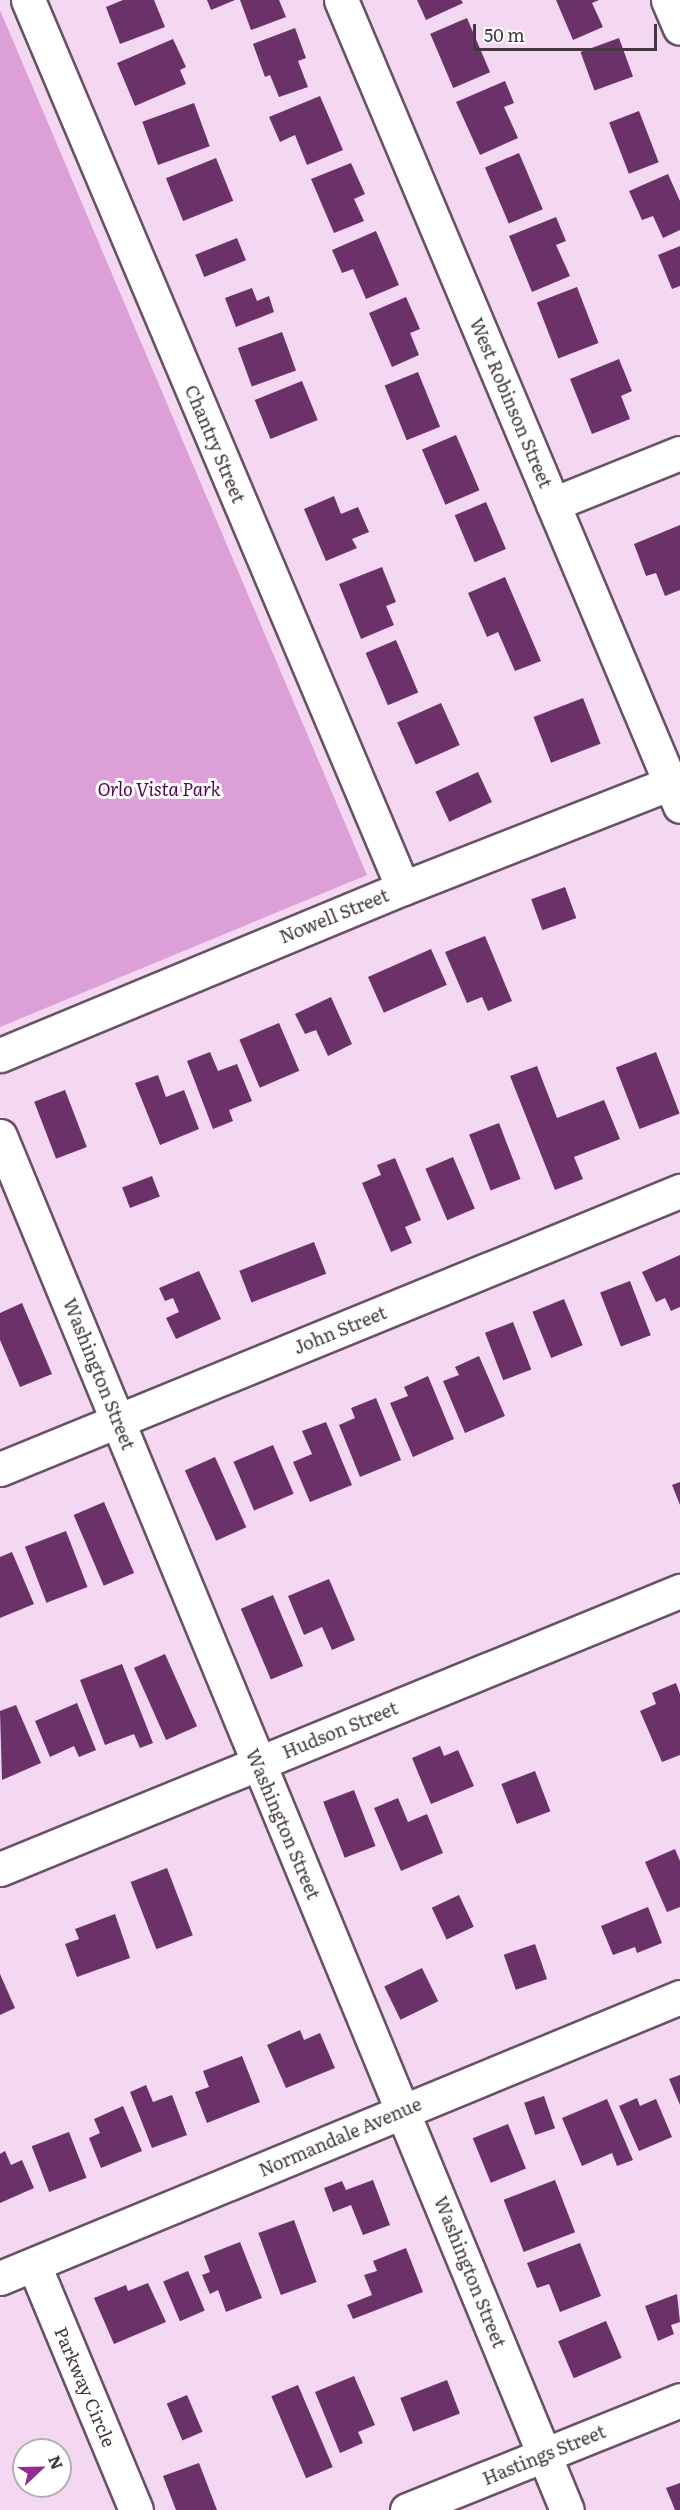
<!DOCTYPE html>
<style>
body{margin:0}
#map{position:relative;width:680px;height:2510px;overflow:hidden;background:#f4d8f1;font-family:Literata,serif}
div>[style]{position:absolute}
[style*='--x']{left:calc(var(--x)*1px);top:calc(var(--y)*1px);width:calc(var(--w)*1px);rotate:calc(var(--a)*1deg)}
.green>*{inset:0;background:#dc9fd8}
.building>*{inset:0;background:#6b3269;transform-origin:0 0}
.roads{filter:drop-shadow(2px 0 #695167) drop-shadow(-2px 0 #695167) drop-shadow(0 2px #695167) drop-shadow(0 -2px #695167)}
.minor>*{height:33px;margin:-16.5px;padding:0 16.5px;transform-origin:16.5px;border-radius:16.5px;background:#fff}
span{translate:-50% -50%;white-space:nowrap;text-align:center;line-height:1.15;-webkit-text-stroke:6px #fff;paint-order:stroke}
.street-label{font-size:18px;color:#433842}
.park-label{font-size:18px;color:#520050;font-style:italic}
.north{position:absolute;left:12px;top:2438px;width:60px;height:60px;box-sizing:border-box;background:#fff;border:2px solid #b4afb3;border-radius:50%;rotate:68deg;font-size:16px;font-weight:700;line-height:24px;text-align:center;color:#433842}
.north::after{content:'';display:block;margin:auto;width:21px;height:27px;background:#942c91;clip-path:polygon(50% 0,100% 100%,50% 72%,0 100%)}
.scale{position:absolute;left:473px;top:24px;width:184px;height:27px;box-sizing:border-box;border:3px solid #433842;border-top:0;padding-left:8px;font-size:18px;line-height:21px;white-space:nowrap;color:#433842;-webkit-text-stroke:4px #fff;paint-order:stroke}
</style>
<div id="map">
<div class="green">
<div style="clip-path:polygon(0 10px,367px 875px,0 1027px)"></div>
</div>
<div class="building">
<div style="clip-path:polygon(123px 0,154px 0,165px 27px,120px 44px,106px 7px)"></div>
<div style="clip-path:polygon(207px 0,235px 0,211px 10px)"></div>
<div style="clip-path:polygon(240px 0,279px 0,286px 17px,251px 30px)"></div>
<div style="clip-path:polygon(417px 0,461px 0,463px 3px,426px 20px)"></div>
<div style="clip-path:polygon(556px 0,599px 0,592px 3px,603px 27px,573px 40px)"></div>
<div style="left:467px;top:18px;width:59px;height:40px;rotate:67deg"></div>
<div style="clip-path:polygon(295px 28px,306px 58px,298px 61px,308px 87px,279px 97px,270px 75px,265px 77px,253px 44px)"></div>
<div style="left:619px;top:38px;width:41px;height:41px;rotate:70deg"></div>
<div style="clip-path:polygon(173px 39px,186px 67px,180px 70px,186px 84px,135px 106px,117px 63px)"></div>
<div style="clip-path:polygon(505px 81px,514px 103px,504px 107px,518px 138px,480px 155px,456px 102px)"></div>
<div style="clip-path:polygon(320px 96px,343px 150px,307px 165px,295px 135px,280px 142px,269px 117px)"></div>
<div style="left:194px;top:103px;width:46px;height:55px;rotate:70deg"></div>
<div style="left:639px;top:111px;width:55px;height:32px;rotate:69deg"></div>
<div style="left:519px;top:153px;width:61px;height:37px;rotate:67deg"></div>
<div style="left:216px;top:158px;width:46px;height:54px;rotate:68deg"></div>
<div style="clip-path:polygon(351px 163px,365px 194px,354px 199px,364px 221px,334px 233px,311px 179px)"></div>
<div style="clip-path:polygon(668px 174px,680px 201px,680px 230px,663px 238px,653px 216px,642px 220px,629px 191px)"></div>
<div style="clip-path:polygon(556px 217px,566px 241px,556px 245px,570px 276px,532px 292px,509px 236px)"></div>
<div style="clip-path:polygon(376px 231px,399px 285px,366px 299px,353px 269px,342px 273px,332px 250px)"></div>
<div style="left:237px;top:238px;width:24px;height:45px;rotate:68deg"></div>
<div style="clip-path:polygon(680px 246px,680px 286px,672px 289px,658px 255px)"></div>
<div style="left:577px;top:287px;width:60px;height:43px;rotate:69deg"></div>
<div style="clip-path:polygon(252px 288px,257px 301px,269px 296px,274px 312px,236px 327px,225px 298px)"></div>
<div style="clip-path:polygon(406px 297px,420px 329px,410px 333px,419px 355px,392px 367px,369px 313px)"></div>
<div style="left:282px;top:332px;width:41px;height:47px;rotate:70deg"></div>
<div style="clip-path:polygon(619px 359px,632px 391px,621px 396px,630px 419px,592px 434px,570px 379px)"></div>
<div style="left:418px;top:372px;width:59px;height:36px;rotate:68deg"></div>
<div style="left:302px;top:381px;width:42px;height:51px;rotate:68deg"></div>
<div style="left:456px;top:435px;width:60px;height:37px;rotate:67deg"></div>
<div style="clip-path:polygon(334px 496px,341px 514px,358px 507px,369px 532px,352px 539px,357px 548px,326px 561px,304px 509px)"></div>
<div style="left:486px;top:502px;width:51px;height:34px;rotate:67deg"></div>
<div style="clip-path:polygon(680px 525px,680px 590px,665px 596px,656px 573px,646px 576px,634px 544px)"></div>
<div style="clip-path:polygon(382px 567px,396px 602px,386px 606px,394px 625px,361px 639px,339px 584px)"></div>
<div style="clip-path:polygon(505px 577px,541px 661px,515px 671px,498px 632px,487px 637px,468px 593px)"></div>
<div style="left:396px;top:640px;width:57px;height:33px;rotate:67deg"></div>
<div style="left:583px;top:698px;width:49px;height:53px;rotate:69deg"></div>
<div style="left:441px;top:703px;width:46px;height:48px;rotate:66deg"></div>
<div style="left:478px;top:772px;width:33px;height:47px;rotate:65deg"></div>
<div style="left:565px;top:887px;width:33px;height:36px;rotate:70deg"></div>
<div style="clip-path:polygon(485px 936px,512px 1001px,488px 1011px,482px 997px,467px 1003px,445px 952px)"></div>
<div style="left:431px;top:949px;width:39px;height:69px;rotate:66deg"></div>
<div style="clip-path:polygon(331px 997px,352px 1044px,328px 1056px,316px 1030px,305px 1034px,295px 1014px)"></div>
<div style="left:279px;top:1023px;width:52px;height:43px;rotate:67deg"></div>
<div style="clip-path:polygon(210px 1052px,218px 1071px,237px 1064px,252px 1101px,229px 1110px,233px 1121px,213px 1129px,187px 1061px)"></div>
<div style="left:656px;top:1052px;width:66px;height:43px;rotate:69deg"></div>
<div style="clip-path:polygon(537px 1066px,557px 1118px,604px 1100px,620px 1139px,574px 1157px,583px 1179px,555px 1190px,510px 1076px)"></div>
<div style="clip-path:polygon(158px 1075px,166px 1097px,184px 1090px,199px 1129px,160px 1145px,135px 1083px)"></div>
<div style="left:65px;top:1090px;width:61px;height:33px;rotate:69deg"></div>
<div style="left:499px;top:1123px;width:60px;height:32px;rotate:69deg"></div>
<div style="left:453px;top:1157px;width:56px;height:30px;rotate:67deg"></div>
<div style="clip-path:polygon(395px 1158px,421px 1220px,405px 1227px,412px 1243px,391px 1252px,362px 1183px,381px 1175px,377px 1165px)"></div>
<div style="left:152px;top:1176px;width:22px;height:32px;rotate:69deg"></div>
<div style="left:314px;top:1242px;width:34px;height:80px;rotate:69deg"></div>
<div style="clip-path:polygon(680px 1255px,680px 1307px,671px 1311px,665px 1298px,656px 1302px,642px 1272px)"></div>
<div style="clip-path:polygon(199px 1271px,221px 1319px,176px 1339px,166px 1318px,179px 1312px,173px 1298px,165px 1301px,159px 1288px)"></div>
<div style="left:630px;top:1281px;width:58px;height:32px;rotate:69deg"></div>
<div style="left:564px;top:1299px;width:50px;height:34px;rotate:68deg"></div>
<div style="clip-path:polygon(22px 1303px,52px 1374px,20px 1387px,0 1340px,0 1313px)"></div>
<div style="left:513px;top:1322px;width:51px;height:30px;rotate:69deg"></div>
<div style="clip-path:polygon(479px 1356px,505px 1416px,465px 1433px,443px 1381px,459px 1375px,455px 1367px)"></div>
<div style="clip-path:polygon(428px 1376px,454px 1439px,413px 1457px,390px 1403px,408px 1396px,404px 1387px)"></div>
<div style="clip-path:polygon(376px 1398px,401px 1460px,360px 1477px,339px 1425px,355px 1418px,351px 1408px)"></div>
<div style="clip-path:polygon(326px 1422px,352px 1485px,310px 1502px,293px 1462px,312px 1454px,302px 1431px)"></div>
<div style="left:273px;top:1445px;width:53px;height:43px;rotate:67deg"></div>
<div style="left:215px;top:1457px;width:77px;height:33px;rotate:66deg"></div>
<div style="clip-path:polygon(680px 1482px,680px 1505px,672px 1485px)"></div>
<div style="left:104px;top:1502px;width:77px;height:33px;rotate:67deg"></div>
<div style="left:66px;top:1531px;width:60px;height:44px;rotate:69deg"></div>
<div style="clip-path:polygon(12px 1552px,34px 1604px,0 1618px,0 1557px)"></div>
<div style="clip-path:polygon(329px 1579px,355px 1640px,332px 1650px,322px 1627px,304px 1635px,288px 1596px)"></div>
<div style="left:273px;top:1595px;width:77px;height:35px;rotate:67deg"></div>
<div style="left:165px;top:1654px;width:79px;height:34px;rotate:66deg"></div>
<div style="clip-path:polygon(122px 1664px,153px 1743px,140px 1748px,134px 1734px,105px 1745px,80px 1680px)"></div>
<div style="clip-path:polygon(676px 1683px,680px 1694px,680px 1755px,662px 1762px,640px 1711px,656px 1704px,652px 1693px)"></div>
<div style="clip-path:polygon(77px 1703px,96px 1750px,79px 1757px,74px 1746px,50px 1757px,35px 1721px)"></div>
<div style="clip-path:polygon(16px 1705px,41px 1763px,2px 1780px,0 1711px)"></div>
<div style="clip-path:polygon(440px 1746px,444px 1756px,458px 1750px,474px 1786px,431px 1804px,412px 1758px)"></div>
<div style="left:535px;top:1771px;width:43px;height:36px;rotate:69deg"></div>
<div style="left:354px;top:1790px;width:60px;height:33px;rotate:69deg"></div>
<div style="clip-path:polygon(398px 1798px,408px 1822px,427px 1814px,443px 1853px,401px 1871px,374px 1808px)"></div>
<div style="clip-path:polygon(675px 1849px,680px 1861px,680px 1907px,667px 1912px,645px 1862px)"></div>
<div style="left:167px;top:1868px;width:72px;height:39px;rotate:69deg"></div>
<div style="left:459px;top:1895px;width:35px;height:30px;rotate:65deg"></div>
<div style="clip-path:polygon(648px 1907px,662px 1943px,637px 1953px,635px 1947px,613px 1955px,601px 1926px)"></div>
<div style="clip-path:polygon(115px 1914px,130px 1958px,77px 1977px,65px 1944px,79px 1939px,75px 1929px)"></div>
<div style="left:535px;top:1944px;width:37px;height:33px;rotate:71deg"></div>
<div style="left:422px;top:1968px;width:37px;height:42px;rotate:64deg"></div>
<div style="clip-path:polygon(0 1974px,15px 2008px,0 2015px)"></div>
<div style="clip-path:polygon(300px 2030px,304px 2040px,320px 2033px,335px 2068px,286px 2088px,267px 2045px)"></div>
<div style="clip-path:polygon(242px 2056px,260px 2102px,207px 2123px,195px 2092px,209px 2087px,203px 2071px)"></div>
<div style="clip-path:polygon(680px 2075px,680px 2105px,669px 2079px)"></div>
<div style="clip-path:polygon(146px 2085px,153px 2102px,172px 2095px,187px 2135px,152px 2148px,130px 2092px)"></div>
<div style="left:544px;top:2096px;width:34px;height:21px;rotate:71deg"></div>
<div style="clip-path:polygon(637px 2098px,640px 2106px,656px 2099px,672px 2137px,639px 2151px,619px 2106px)"></div>
<div style="clip-path:polygon(607px 2099px,633px 2160px,617px 2166px,612px 2153px,582px 2166px,562px 2118px)"></div>
<div style="clip-path:polygon(123px 2106px,142px 2151px,101px 2168px,89px 2138px,100px 2133px,94px 2119px)"></div>
<div style="left:508px;top:2124px;width:48px;height:38px;rotate:68deg"></div>
<div style="left:69px;top:2132px;width:49px;height:40px;rotate:69deg"></div>
<div style="clip-path:polygon(5px 2151px,11px 2165px,22px 2160px,34px 2188px,0 2203px,0 2154px)"></div>
<div style="clip-path:polygon(373px 2180px,390px 2225px,363px 2235px,351px 2205px,333px 2212px,324px 2188px,342px 2181px,346px 2190px)"></div>
<div style="left:555px;top:2180px;width:56px;height:55px;rotate:69deg"></div>
<div style="left:294px;top:2220px;width:66px;height:38px;rotate:70deg"></div>
<div style="clip-path:polygon(240px 2242px,262px 2298px,226px 2312px,218px 2290px,210px 2294px,202px 2275px,210px 2272px,204px 2256px)"></div>
<div style="clip-path:polygon(580px 2243px,601px 2296px,560px 2312px,549px 2284px,537px 2288px,527px 2263px)"></div>
<div style="clip-path:polygon(406px 2248px,423px 2292px,353px 2319px,347px 2305px,372px 2295px,364px 2275px,377px 2271px,373px 2261px)"></div>
<div style="left:188px;top:2271px;width:43px;height:27px;rotate:67deg"></div>
<div style="clip-path:polygon(148px 2283px,166px 2322px,114px 2344px,94px 2298px,126px 2285px,128px 2291px)"></div>
<div style="clip-path:polygon(677px 2294px,680px 2322px,671px 2325px,674px 2334px,658px 2341px,645px 2306px)"></div>
<div style="left:606px;top:2321px;width:40px;height:52px;rotate:67deg"></div>
<div style="clip-path:polygon(354px 2376px,375px 2425px,358px 2432px,363px 2443px,340px 2453px,315px 2392px)"></div>
<div style="left:447px;top:2380px;width:36px;height:50px;rotate:69deg"></div>
<div style="left:298px;top:2385px;width:89px;height:29px;rotate:67deg"></div>
<div style="left:187px;top:2395px;width:40px;height:22px;rotate:67deg"></div>
<div style="clip-path:polygon(199px 2463px,217px 2510px,176px 2510px,163px 2476px)"></div>
<div style="clip-path:polygon(680px 2483px,680px 2510px,675px 2510px,666px 2488px)"></div>
</div>
<div class="roads">
<div class="minor">
<div style="--x:28;--y:0;--w:964;--a:67.11"></div>
<div style="--x:341;--y:0;--w:874;--a:67.19"></div>
<div style="--x:668;--y:0;--w:30;--a:67"></div>
<div style="--x:553;--y:504;--w:137;--a:-21.9"></div>
<div style="--x:0;--y:1055;--w:436;--a:-22.5"></div>
<div style="--x:403;--y:888;--w:288;--a:-21.4"></div>
<div style="--x:0;--y:1136;--w:1486;--a:67.58"></div>
<div style="--x:0;--y:1469;--w:735;--a:-22.24"></div>
<div style="--x:0;--y:1869;--w:735;--a:-22.24"></div>
<div style="--x:34;--y:2265;--w:265;--a:67.4"></div>
<div style="--x:0;--y:2278;--w:736;--a:-22.45"></div>
<div style="--x:407;--y:2510;--w:294;--a:-21.9"></div>
</div>
</div>
<div class="street-label">
<span style="left:511px;top:403px;rotate:67deg">West Robinson Street</span>
<span style="left:215px;top:444px;rotate:67deg">Chantry Street</span>
<span style="left:334px;top:916px;rotate:-22deg">Nowell Street</span>
<span style="left:340px;top:1330px;rotate:-22deg">John Street</span>
<span style="left:99px;top:1374px;rotate:68deg">Washington Street</span>
<span style="left:340px;top:1730px;rotate:-22deg">Hudson Street</span>
<span style="left:283px;top:1824px;rotate:67deg">Washington Street</span>
<span style="left:340px;top:2137px;rotate:-23deg">Normandale Avenue</span>
<span style="left:470px;top:2272px;rotate:68deg">Washington Street</span>
<span style="left:85px;top:2387px;rotate:67deg">Parkway Circle</span>
<span style="left:544px;top:2455px;rotate:-22deg">Hastings Street</span>
</div>
<div class="park-label">
<span style="left:159px;top:789px">Orlo Vista Park</span>
</div>
<div class="north">N</div>
<div class="scale">50 m</div>
</div>
